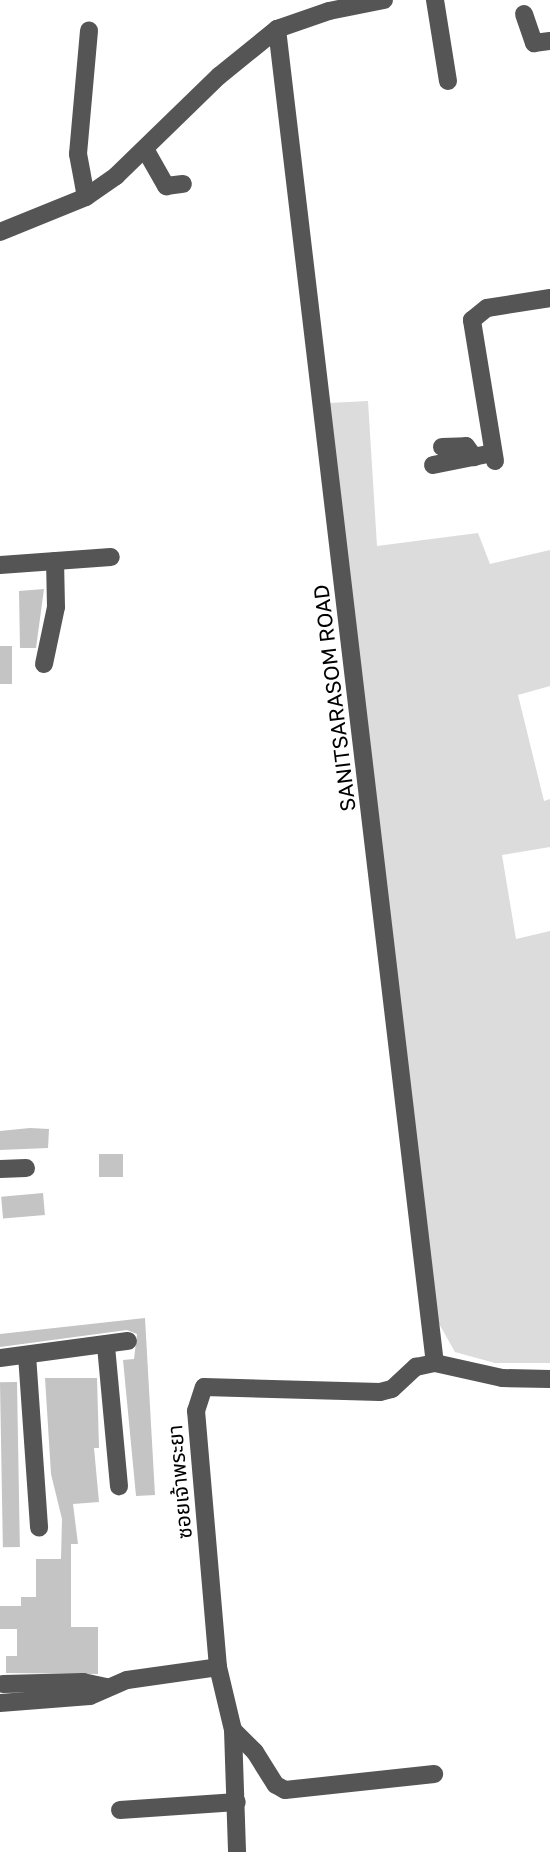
<!DOCTYPE html>
<meta charset="utf-8">
<style>
body{margin:0}
#map{position:relative;width:550px;height:1852px;overflow:hidden;background:#fff;font-family:"Golos Text","Noto Sans Thai",sans-serif}
div>[style]{position:absolute}
[style*='--x']{left:calc(var(--x)*1px);top:calc(var(--y)*1px);width:calc(var(--w)*1px);rotate:calc(var(--a)*1deg)}
.green>*{inset:0;background:#dcdcdc}
.building>*{inset:0;background:#c4c4c4;transform-origin:0 0}
.minor>*{height:18px;margin:-9px;padding:0 9px;transform-origin:9px;border-radius:9px;background:#555}
span{translate:-50% -50%;white-space:nowrap;text-align:center;line-height:1.15;-webkit-text-stroke:5px #fff;paint-order:stroke}
.street-label{font-size:21px;color:#000}
</style>
<div id="map">
<div class="green">
<div style="clip-path:polygon(368px 401px,377px 546px,478px 533px,490px 564px,550px 550px,550px 686px,518px 695px,544px 801px,550px 799px,550px 847px,502px 855px,516px 939px,550px 931px,550px 1363px,495px 1363px,455px 1352px,438px 1322px,329px 403px)"></div>
</div>
<div class="building">
<div style="clip-path:polygon(44px 589px,36px 648px,20px 648px,19px 591px)"></div>
<div style="left:0;top:646px;width:12px;height:38px"></div>
<div style="clip-path:polygon(30px 1128px,49px 1129px,48px 1148px,0 1150px,0 1131px)"></div>
<div style="left:99px;top:1154px;width:24px;height:23px"></div>
<div style="left:43px;top:1193px;width:22px;height:42px;rotate:85deg"></div>
<div style="clip-path:polygon(145px 1318px,155px 1495px,136px 1496px,123px 1360px,134px 1359px,137px 1334px,127px 1330px,0 1347px,0 1334px)"></div>
<div style="clip-path:polygon(45px 1378px,97px 1378px,99px 1448px,94px 1448px,99px 1502px,73px 1504px,78px 1544px,71px 1544px,71px 1627px,98px 1627px,98px 1674px,6px 1673px,6px 1656px,17px 1656px,17px 1629px,0 1629px,0 1606px,21px 1606px,21px 1597px,36px 1597px,36px 1559px,61px 1559px,62px 1519px,51px 1474px)"></div>
<div style="left:17px;top:1382px;width:165px;height:17px;rotate:89deg"></div>
</div>
<div class="minor">
<div style="--x:435;--y:0;--w:82;--a:80.9"></div>
<div style="--x:524;--y:14;--w:31;--a:71"></div>
<div style="--x:534;--y:43;--w:16;--a:-7"></div>
<div style="--x:277;--y:29;--w:1343;--a:83.25"></div>
<div style="--x:145;--y:149;--w:43;--a:60.4"></div>
<div style="--x:166;--y:186;--w:17;--a:-7"></div>
<div style="--x:86;--y:197;--w:44;--a:-100.5"></div>
<div style="--x:78;--y:154;--w:124;--a:-84.9"></div>
<div style="--x:0;--y:232;--w:93;--a:-22.1"></div>
<div style="--x:86;--y:197;--w:37;--a:-35"></div>
<div style="--x:116;--y:176;--w:144;--a:-44.2"></div>
<div style="--x:219;--y:76;--w:75;--a:-39"></div>
<div style="--x:277;--y:29;--w:55;--a:-19.1"></div>
<div style="--x:329;--y:11;--w:56;--a:-11.3"></div>
<div style="--x:442;--y:447;--w:24;--a:-2"></div>
<div style="--x:466;--y:446;--w:14;--a:54"></div>
<div style="--x:495;--y:461;--w:143;--a:-99.3"></div>
<div style="--x:472;--y:320;--w:19;--a:-39"></div>
<div style="--x:487;--y:308;--w:64;--a:-9"></div>
<div style="--x:433;--y:465;--w:61;--a:-11.3"></div>
<div style="--x:0;--y:565;--w:111;--a:-4.1"></div>
<div style="--x:44;--y:664;--w:58;--a:-78.1"></div>
<div style="--x:56;--y:607;--w:46;--a:-91.2"></div>
<div style="--x:0;--y:1169;--w:26;--a:-2"></div>
<div style="--x:106;--y:1346;--w:141;--a:84.7"></div>
<div style="--x:27;--y:1355;--w:173;--a:86"></div>
<div style="--x:0;--y:1358;--w:129;--a:-7.6"></div>
<div style="--x:218;--y:1667;--w:65;--a:76.6"></div>
<div style="--x:233;--y:1730;--w:122;--a:88.1"></div>
<div style="--x:3;--y:1684;--w:80;--a:-1.4"></div>
<div style="--x:83;--y:1682;--w:25;--a:12"></div>
<div style="--x:0;--y:1703;--w:90;--a:-4.4"></div>
<div style="--x:90;--y:1696;--w:40;--a:-23.4"></div>
<div style="--x:127;--y:1680;--w:92;--a:-8.1"></div>
<div style="--x:218;--y:1667;--w:257;--a:-94.9"></div>
<div style="--x:196;--y:1411;--w:25;--a:-72"></div>
<div style="--x:204;--y:1387;--w:176;--a:1.6"></div>
<div style="--x:380;--y:1392;--w:12;--a:-14"></div>
<div style="--x:392;--y:1389;--w:33;--a:-43"></div>
<div style="--x:416;--y:1367;--w:19;--a:-12"></div>
<div style="--x:435;--y:1363;--w:69;--a:12.6"></div>
<div style="--x:502;--y:1378;--w:48;--a:1.2"></div>
<div style="--x:233;--y:1730;--w:31;--a:45"></div>
<div style="--x:255;--y:1752;--w:39;--a:58"></div>
<div style="--x:276;--y:1785;--w:10;--a:29"></div>
<div style="--x:285;--y:1790;--w:150;--a:-6.1"></div>
<div style="--x:120;--y:1810;--w:117;--a:-3.9"></div>
</div>
<div class="street-label">
<span style="left:334px;top:698px;rotate:-97deg">SANITSARASOM ROAD</span>
<span style="left:179px;top:1482px;rotate:-95deg">ซอยเจ้าพระยา</span>
</div>
</div>
